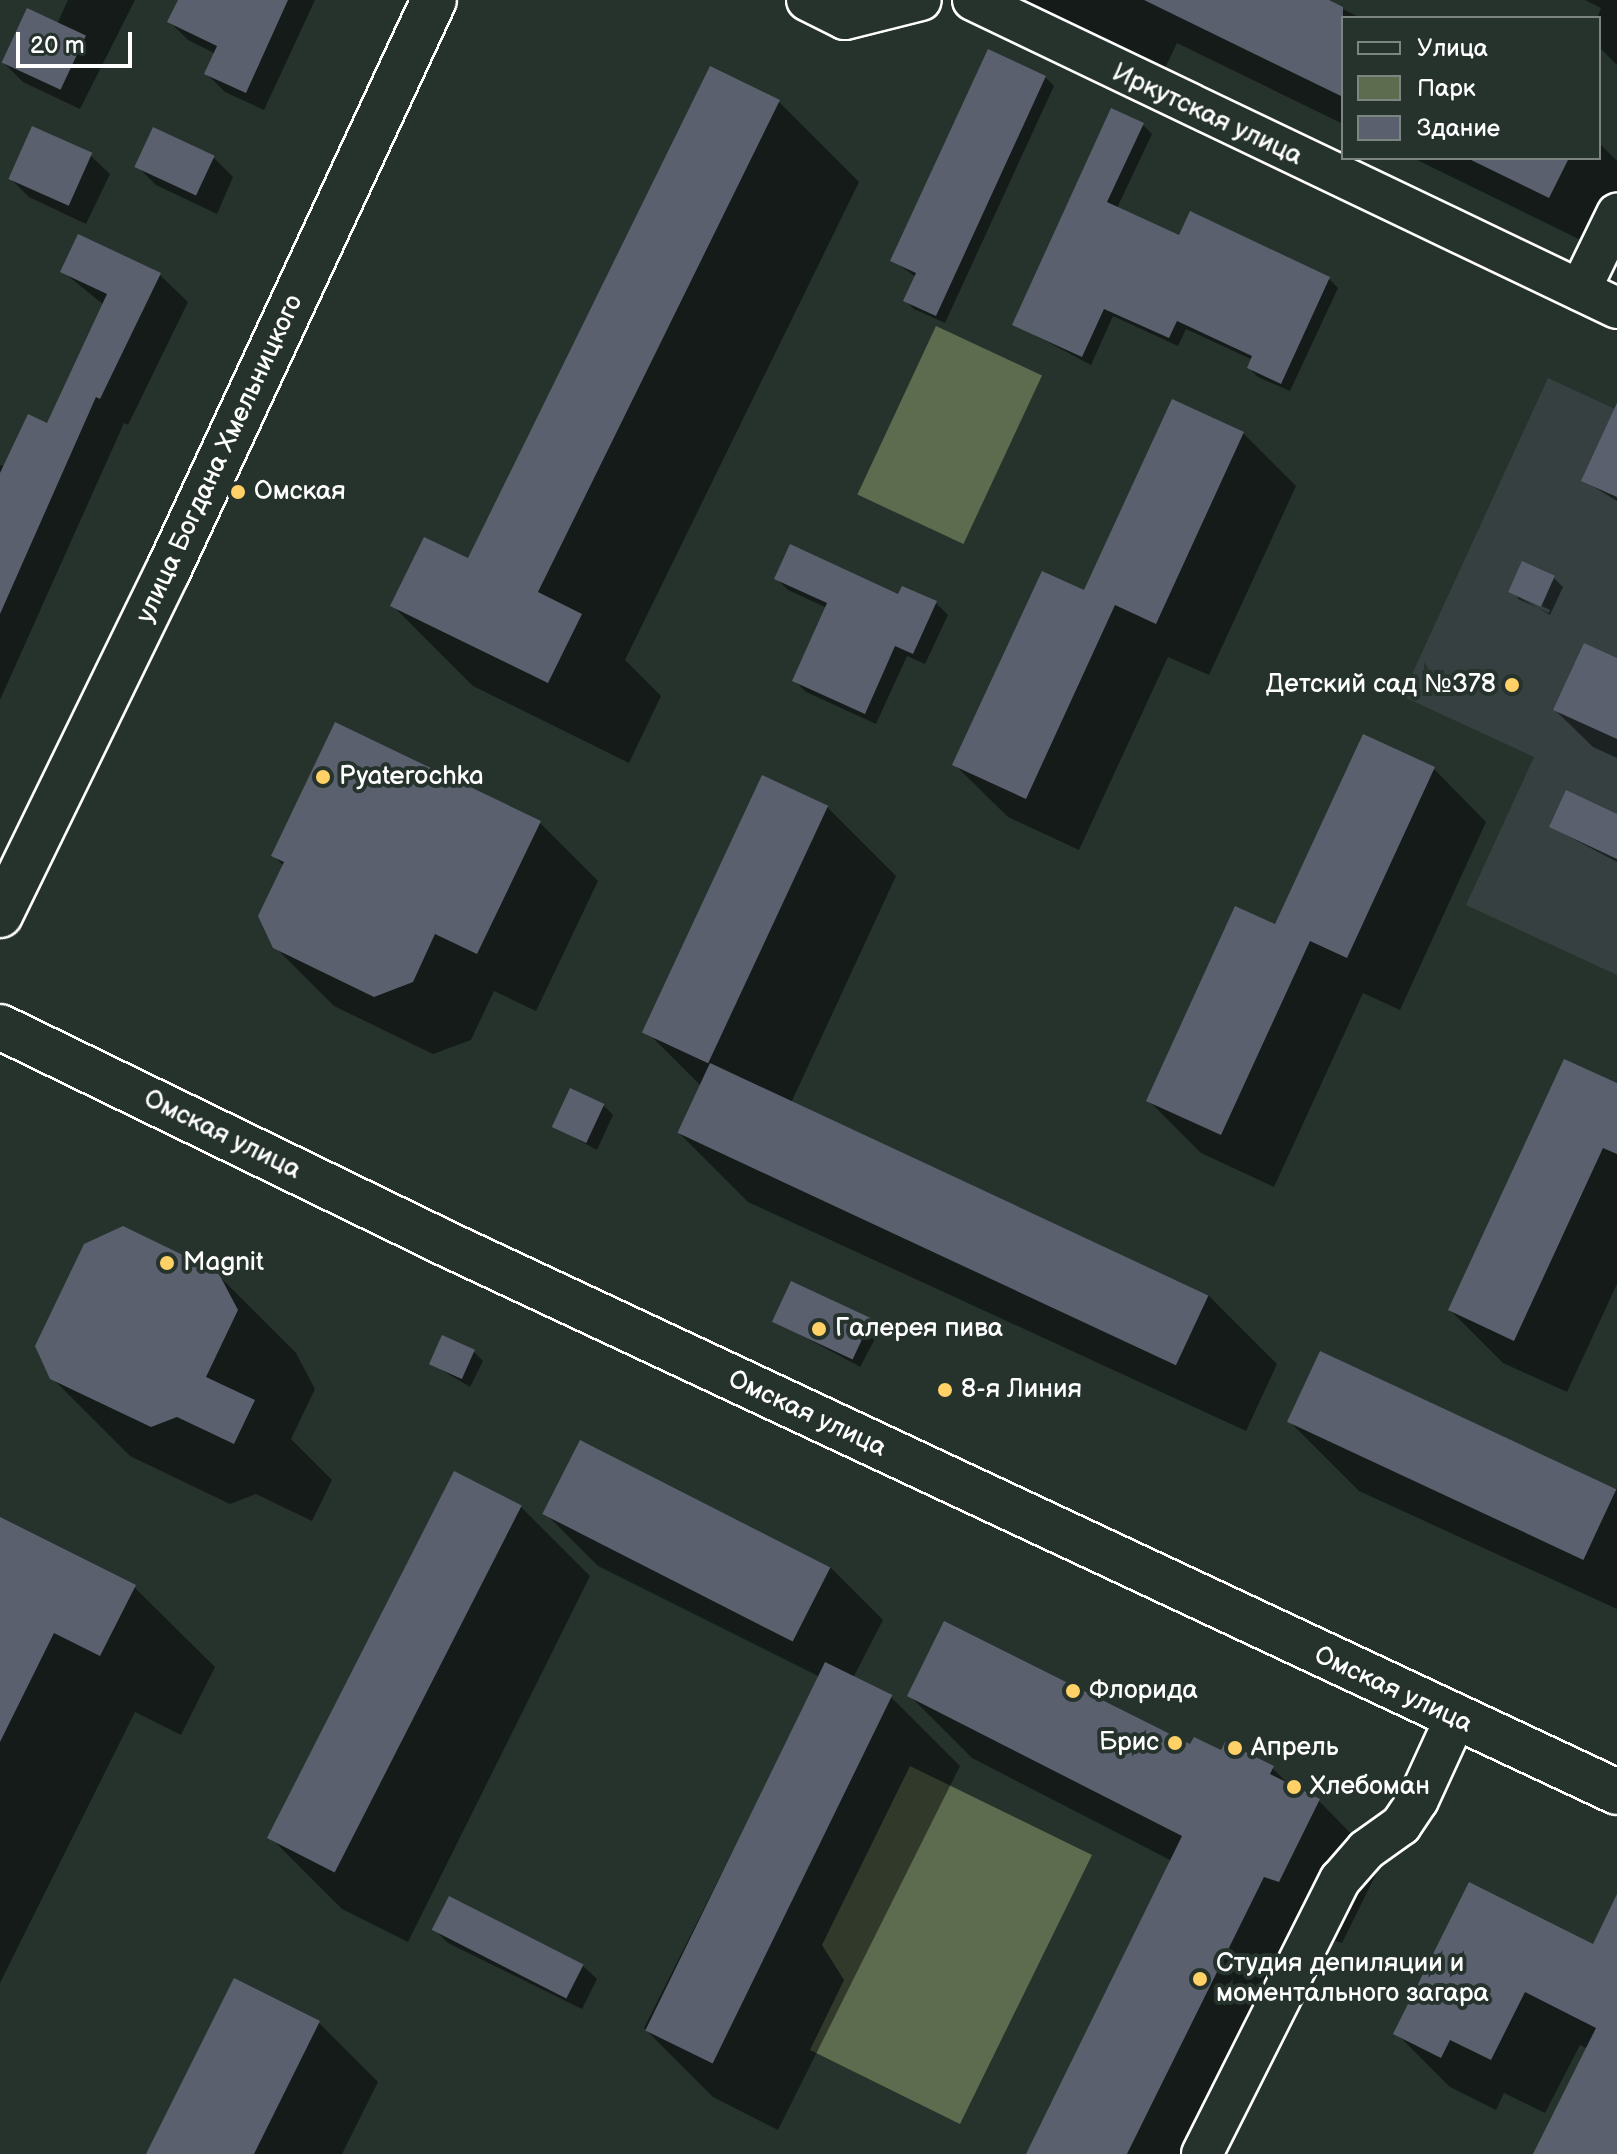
<!DOCTYPE html>
<meta charset="utf-8">
<style>
body{margin:0}
#map{position:relative;width:1617px;height:2154px;overflow:hidden;background:#26332d;font-family:"Balsamiq Sans",sans-serif}
div>[style]{position:absolute}
[style*='--x']{left:calc(var(--x)*1px);top:calc(var(--y)*1px);width:calc(var(--w)*1px);rotate:calc(var(--a)*1deg)}
.built>*{inset:0;background:#364040}
.green>*{inset:0;background:#5d6c4f;transform-origin:0 0}
.shadow>*{inset:0;background:#0007;transform-origin:0 0}
.building>*{inset:0;background:#5a606e;transform-origin:0 0}
.roads{filter:drop-shadow(2px 0 #fff) drop-shadow(-2px 0 #fff) drop-shadow(0 2px #fff) drop-shadow(0 -2px #fff)}
.street>*{height:40px;margin:-20px;padding:0 20px;transform-origin:20px;border-radius:20px;background:#26332d}
.secondary>*{height:44px;margin:-22px;padding:0 22px;transform-origin:22px;border-radius:22px;background:#26332d}
.dots>*{width:22px;height:22px;translate:-50% -50%;box-sizing:border-box;border:4px solid #26332d;border-radius:50%}
span{translate:-50% -50%;white-space:nowrap;text-align:center;line-height:1.15;-webkit-text-stroke:8px #26332d;paint-order:stroke}
.street-label{font-size:26px;color:#fff}
.poi-label{font-size:26px;color:#fff}
.left{translate:0 -50%;text-align:left}
.right{translate:-100% -50%;text-align:right}
.legend{position:absolute;left:1341px;top:16px;width:260px;height:144px;box-sizing:border-box;background:#26332d;border:2px solid #7d8581;margin:0;padding:10px 14px;list-style:none;font-size:24px;color:#fff}
.legend li{display:flex;align-items:center;gap:16px;height:40px}
.legend b{width:40px;border:2px solid #7d8581}
.scale{position:absolute;left:16px;top:32px;width:116px;height:36px;box-sizing:border-box;border:4px solid #fff;border-top:0;padding-left:10px;font-size:24px;line-height:28px;white-space:nowrap;color:#fff;-webkit-text-stroke:6px #26332d;paint-order:stroke}
</style>
<div id="map">
<div class="built">
<div style="clip-path:polygon(1548px 378px,1617px 410px,1617px 975px,1466px 905px,1534px 757px,1402px 696px)"></div>
</div>
<div class="green">
<div style="left:936px;top:326px;width:117px;height:186px;rotate:25deg"></div>
<div style="clip-path:polygon(910px 1766px,1092px 1855px,960px 2124px,810px 2050px,844px 1980px,822px 1945px)"></div>
</div>
<div class="shadow">
<div style="clip-path:polygon(68px 0,135px 0,80px 109px,23px 82px,4px 63px,57px 24px)"></div>
<div style="clip-path:polygon(179px 0,315px 0,264px 110px,225px 92px,207px 74px,216px 54px,188px 40px,170px 22px)"></div>
<div style="clip-path:polygon(1006px 0,1324px 0,1361px 18px,1343px 18px,1343px 124px,1177px 43px,1156px 87px)"></div>
<div style="clip-path:polygon(1585px 0,1617px 0,1617px 65px,1599px 47px,1597px 18px,1601px 8px)"></div>
<div style="clip-path:polygon(1045px 77px,1054px 86px,945px 323px,914px 309px,905px 300px,916px 277px,893px 261px)"></div>
<div style="clip-path:polygon(779px 102px,859px 182px,625px 660px,661px 696px,629px 763px,473px 686px,393px 606px,469px 560px)"></div>
<div style="clip-path:polygon(1143px 125px,1152px 134px,1117px 208px,1180px 237px,1329px 279px,1338px 288px,1290px 391px,1258px 377px,1249px 368px,1253px 360px,1186px 329px,1178px 346px,1113px 316px,1091px 365px,1014px 324px)"></div>
<div style="clip-path:polygon(1599px 143px,1617px 161px,1617px 227px,1605px 252px,1413px 158px,1599px 158px)"></div>
<div style="clip-path:polygon(90px 155px,110px 174px,86px 224px,29px 197px,10px 178px)"></div>
<div style="clip-path:polygon(214px 158px,233px 177px,217px 214px,156px 185px,137px 166px)"></div>
<div style="clip-path:polygon(79px 237px,160px 275px,188px 302px,128px 425px,124px 423px,0 700px,0 465px,5px 467px,48px 426px,104px 305px,63px 272px)"></div>
<div style="clip-path:polygon(1243px 433px,1296px 486px,1209px 675px,1168px 657px,1079px 850px,1008px 817px,955px 765px,1085px 593px)"></div>
<div style="clip-path:polygon(1617px 459px,1617px 501px,1584px 481px)"></div>
<div style="clip-path:polygon(776px 578px,899px 597px,903px 588px,936px 603px,948px 615px,925px 664px,907px 656px,876px 724px,806px 692px,794px 680px,827px 608px,788px 590px)"></div>
<div style="clip-path:polygon(evenodd,1554px 578px,1563px 587px,1550px 615px,1510px 592px,1554px 578px,1518px 595px,1550px 610px,1549px 613px,1518px 599px,1518px 595px)"></div>
<div style="clip-path:polygon(1617px 660px,1617px 758px,1593px 747px,1555px 710px)"></div>
<div style="clip-path:polygon(1434px 769px,1486px 822px,1400px 1010px,1363px 993px,1274px 1187px,1201px 1153px,1148px 1100px,1276px 927px)"></div>
<div style="clip-path:polygon(827px 807px,896px 876px,791px 1103px,1208px 1295px,1277px 1364px,1246px 1431px,748px 1202px,679px 1133px,701px 1086px,647px 1032px)"></div>
<div style="clip-path:polygon(1617px 816px,1617px 862px,1551px 827px)"></div>
<div style="clip-path:polygon(540px 823px,598px 881px,536px 1011px,494px 991px,471px 1040px,433px 1054px,334px 1006px,275px 947px,284px 866px,274px 856px)"></div>
<div style="clip-path:polygon(1617px 1085px,1617px 1284px,1567px 1392px,1503px 1363px,1450px 1310px)"></div>
<div style="clip-path:polygon(604px 1106px,613px 1115px,597px 1150px,555px 1127px)"></div>
<div style="clip-path:polygon(217px 1274px,296px 1353px,315px 1389px,291px 1439px,332px 1480px,312px 1521px,256px 1494px,230px 1504px,130px 1456px,51px 1377px)"></div>
<div style="left:792px;top:1284px;width:99px;height:41px;rotate:28deg"></div>
<div style="clip-path:polygon(474px 1352px,483px 1361px,470px 1387px,430px 1363px)"></div>
<div style="clip-path:polygon(1290px 1422px,1617px 1489px,1617px 1609px,1359px 1491px)"></div>
<div style="clip-path:polygon(455px 1474px,521px 1507px,590px 1576px,408px 1942px,342px 1909px,273px 1840px)"></div>
<div style="clip-path:polygon(545px 1513px,830px 1567px,883px 1620px,853px 1678px,891px 1697px,960px 1766px,778px 2130px,713px 2097px,644px 2028px,820px 1677px,598px 1566px)"></div>
<div style="clip-path:polygon(0 1520px,134px 1587px,215px 1667px,181px 1735px,135px 1712px,0 1983px)"></div>
<div style="clip-path:polygon(910px 1696px,1222px 1753px,1272px 1768px,1293px 1788px,1319px 1801px,1381px 1864px,1342px 1943px,1327px 1938px,1221px 2154px,1028px 2154px,1172px 1861px,972px 1758px)"></div>
<div style="clip-path:polygon(434px 1929px,583px 1966px,597px 1979px,582px 2009px,448px 1943px)"></div>
<div style="clip-path:polygon(1617px 1943px,1617px 2154px,1535px 2154px,1588px 2049px,1580px 2045px,1545px 2113px,1504px 2093px,1496px 2110px,1450px 2087px,1396px 2033px,1594px 1946px)"></div>
<div style="clip-path:polygon(234px 1981px,319px 2023px,378px 2082px,342px 2154px,148px 2154px)"></div>
</div>
<div class="building">
<div style="clip-path:polygon(178px 0,288px 0,246px 93px,204px 74px,217px 46px,167px 22px)"></div>
<div style="clip-path:polygon(1144px 0,1329px 0,1343px 7px,1343px 97px)"></div>
<div style="left:27px;top:8px;width:65px;height:60px;rotate:25deg"></div>
<div style="clip-path:polygon(988px 49px,1046px 76px,936px 316px,903px 301px,916px 273px,890px 261px)"></div>
<div style="clip-path:polygon(710px 66px,780px 100px,538px 592px,582px 614px,548px 683px,390px 606px,424px 537px,468px 558px)"></div>
<div style="clip-path:polygon(1111px 108px,1144px 123px,1107px 202px,1179px 235px,1190px 211px,1330px 277px,1281px 384px,1247px 368px,1252px 356px,1177px 321px,1169px 338px,1104px 309px,1082px 357px,1012px 325px)"></div>
<div style="left:32px;top:126px;width:66px;height:58px;rotate:24deg"></div>
<div style="left:153px;top:127px;width:68px;height:44px;rotate:25deg"></div>
<div style="clip-path:polygon(1467px 158px,1569px 158px,1549px 198px)"></div>
<div style="clip-path:polygon(78px 234px,161px 273px,100px 399px,96px 397px,0 614px,0 473px,28px 414px,47px 423px,107px 294px,60px 272px)"></div>
<div style="clip-path:polygon(1172px 399px,1244px 432px,1156px 624px,1115px 605px,1026px 799px,952px 765px,1042px 571px,1084px 590px)"></div>
<div style="clip-path:polygon(1617px 403px,1617px 497px,1581px 481px)"></div>
<div style="clip-path:polygon(790px 544px,898px 594px,902px 586px,937px 601px,913px 654px,895px 646px,865px 714px,792px 681px,827px 603px,774px 579px)"></div>
<div style="left:1522px;top:561px;width:36px;height:34px;rotate:24deg"></div>
<div style="clip-path:polygon(1584px 643px,1617px 658px,1617px 739px,1553px 710px)"></div>
<div style="clip-path:polygon(335px 722px,541px 821px,477px 954px,435px 934px,413px 982px,374px 997px,273px 948px,258px 916px,284px 862px,271px 856px)"></div>
<div style="clip-path:polygon(1363px 734px,1435px 767px,1347px 958px,1310px 941px,1221px 1135px,1146px 1101px,1235px 906px,1275px 924px)"></div>
<div style="left:762px;top:775px;width:73px;height:284px;rotate:25deg"></div>
<div style="clip-path:polygon(1566px 790px,1617px 814px,1617px 859px,1549px 827px)"></div>
<div style="clip-path:polygon(1564px 1059px,1617px 1083px,1617px 1154px,1603px 1148px,1514px 1341px,1448px 1310px)"></div>
<div style="left:710px;top:1063px;width:550px;height:77px;rotate:25deg"></div>
<div style="left:570px;top:1088px;width:38px;height:43px;rotate:25deg"></div>
<div style="clip-path:polygon(123px 1226px,218px 1272px,238px 1310px,206px 1377px,255px 1400px,234px 1444px,177px 1417px,151px 1427px,50px 1379px,35px 1346px,84px 1244px)"></div>
<div style="left:791px;top:1281px;width:89px;height:45px;rotate:25deg"></div>
<div style="left:442px;top:1335px;width:36px;height:32px;rotate:24deg"></div>
<div style="left:1320px;top:1351px;width:327px;height:78px;rotate:25deg"></div>
<div style="left:580px;top:1440px;width:281px;height:83px;rotate:27deg"></div>
<div style="left:454px;top:1471px;width:76px;height:412px;rotate:27deg"></div>
<div style="clip-path:polygon(0 1517px,136px 1585px,100px 1656px,54px 1633px,0 1742px)"></div>
<div style="clip-path:polygon(944px 1621px,1190px 1744px,1194px 1737px,1221px 1750px,1225px 1742px,1274px 1766px,1270px 1774px,1320px 1799px,1279px 1882px,1264px 1877px,1127px 2154px,1026px 2154px,1182px 1836px,907px 1696px)"></div>
<div style="left:825px;top:1662px;width:75px;height:410px;rotate:26deg"></div>
<div style="clip-path:polygon(1469px 1882px,1593px 1944px,1617px 1894px,1617px 2154px,1533px 2154px,1596px 2028px,1525px 1992px,1491px 2060px,1450px 2040px,1441px 2058px,1393px 2034px)"></div>
<div style="left:449px;top:1896px;width:151px;height:38px;rotate:27deg"></div>
<div style="clip-path:polygon(234px 1978px,320px 2021px,254px 2154px,146px 2154px)"></div>
</div>
<div class="roads">
<div class="street">
<div style="--x:807;--y:0;--w:42;--a:26.6"></div>
<div style="--x:845;--y:19;--w:78;--a:-14"></div>
<div style="--x:973;--y:0;--w:714;--a:25.56"></div>
<div style="--x:1580;--y:290;--w:85;--a:-64"></div>
<div style="--x:1202;--y:2154;--w:307;--a:-63.3"></div>
<div style="--x:1340;--y:1880;--w:40;--a:-49"></div>
<div style="--x:1366;--y:1850;--w:43;--a:-35.5"></div>
<div style="--x:1401;--y:1825;--w:30;--a:-56"></div>
<div style="--x:1418;--y:1800;--w:89;--a:-65.4"></div>
</div>
<div class="secondary">
<div style="--x:0;--y:915;--w:381;--a:-64"></div>
<div style="--x:167;--y:573;--w:632;--a:-65.02"></div>
<div style="--x:0;--y:1027;--w:485;--a:25.9"></div>
<div style="--x:436;--y:1239;--w:1304;--a:25.09"></div>
</div>
</div>
<div class="dots">
<div style="left:238px;top:492px;background:#ffd166"></div>
<div style="left:1512px;top:685px;background:#ffd166"></div>
<div style="left:323px;top:777px;background:#ffd166"></div>
<div style="left:167px;top:1263px;background:#ffd166"></div>
<div style="left:819px;top:1329px;background:#ffd166"></div>
<div style="left:945px;top:1390px;background:#ffd166"></div>
<div style="left:1073px;top:1691px;background:#ffd166"></div>
<div style="left:1175px;top:1743px;background:#ffd166"></div>
<div style="left:1235px;top:1748px;background:#ffd166"></div>
<div style="left:1294px;top:1787px;background:#ffd166"></div>
<div style="left:1200px;top:1979px;background:#ffd166"></div>
</div>
<div class="street-label">
<span style="left:1207px;top:115px;rotate:25deg">Иркутская улица</span>
<span style="left:220px;top:459px;rotate:-65deg">улица Богдана Хмельницкого</span>
<span style="left:222px;top:1135px;rotate:26deg">Омская улица</span>
<span style="left:807px;top:1414px;rotate:25deg">Омская улица</span>
<span style="left:1393px;top:1690px;rotate:25deg">Омская улица</span>
</div>
<div class="poi-label">
<span class="left" style="left:254px;top:492px">Омская</span>
<span class="right" style="left:1496px;top:685px">Детский сад №378</span>
<span class="left" style="left:339px;top:777px">Pyaterochka</span>
<span class="left" style="left:183px;top:1263px">Magnit</span>
<span class="left" style="left:835px;top:1329px">Галерея пива</span>
<span class="left" style="left:961px;top:1390px">8-я Линия</span>
<span class="left" style="left:1089px;top:1691px">Флорида</span>
<span class="right" style="left:1159px;top:1743px">Брис</span>
<span class="left" style="left:1251px;top:1748px">Апрель</span>
<span class="left" style="left:1310px;top:1787px">Хлебоман</span>
<span class="left" style="left:1216px;top:1979px">Студия депиляции и<br>моментального загара</span>
</div>
<ul class="legend">
<li><b style="height:10px;background:#26332d"></b>Улица</li>
<li><b style="height:22px;background:#5d6c4f"></b>Парк</li>
<li><b style="height:22px;background:#5a606e"></b>Здание</li>
</ul>
<div class="scale">20 m</div>
</div>
